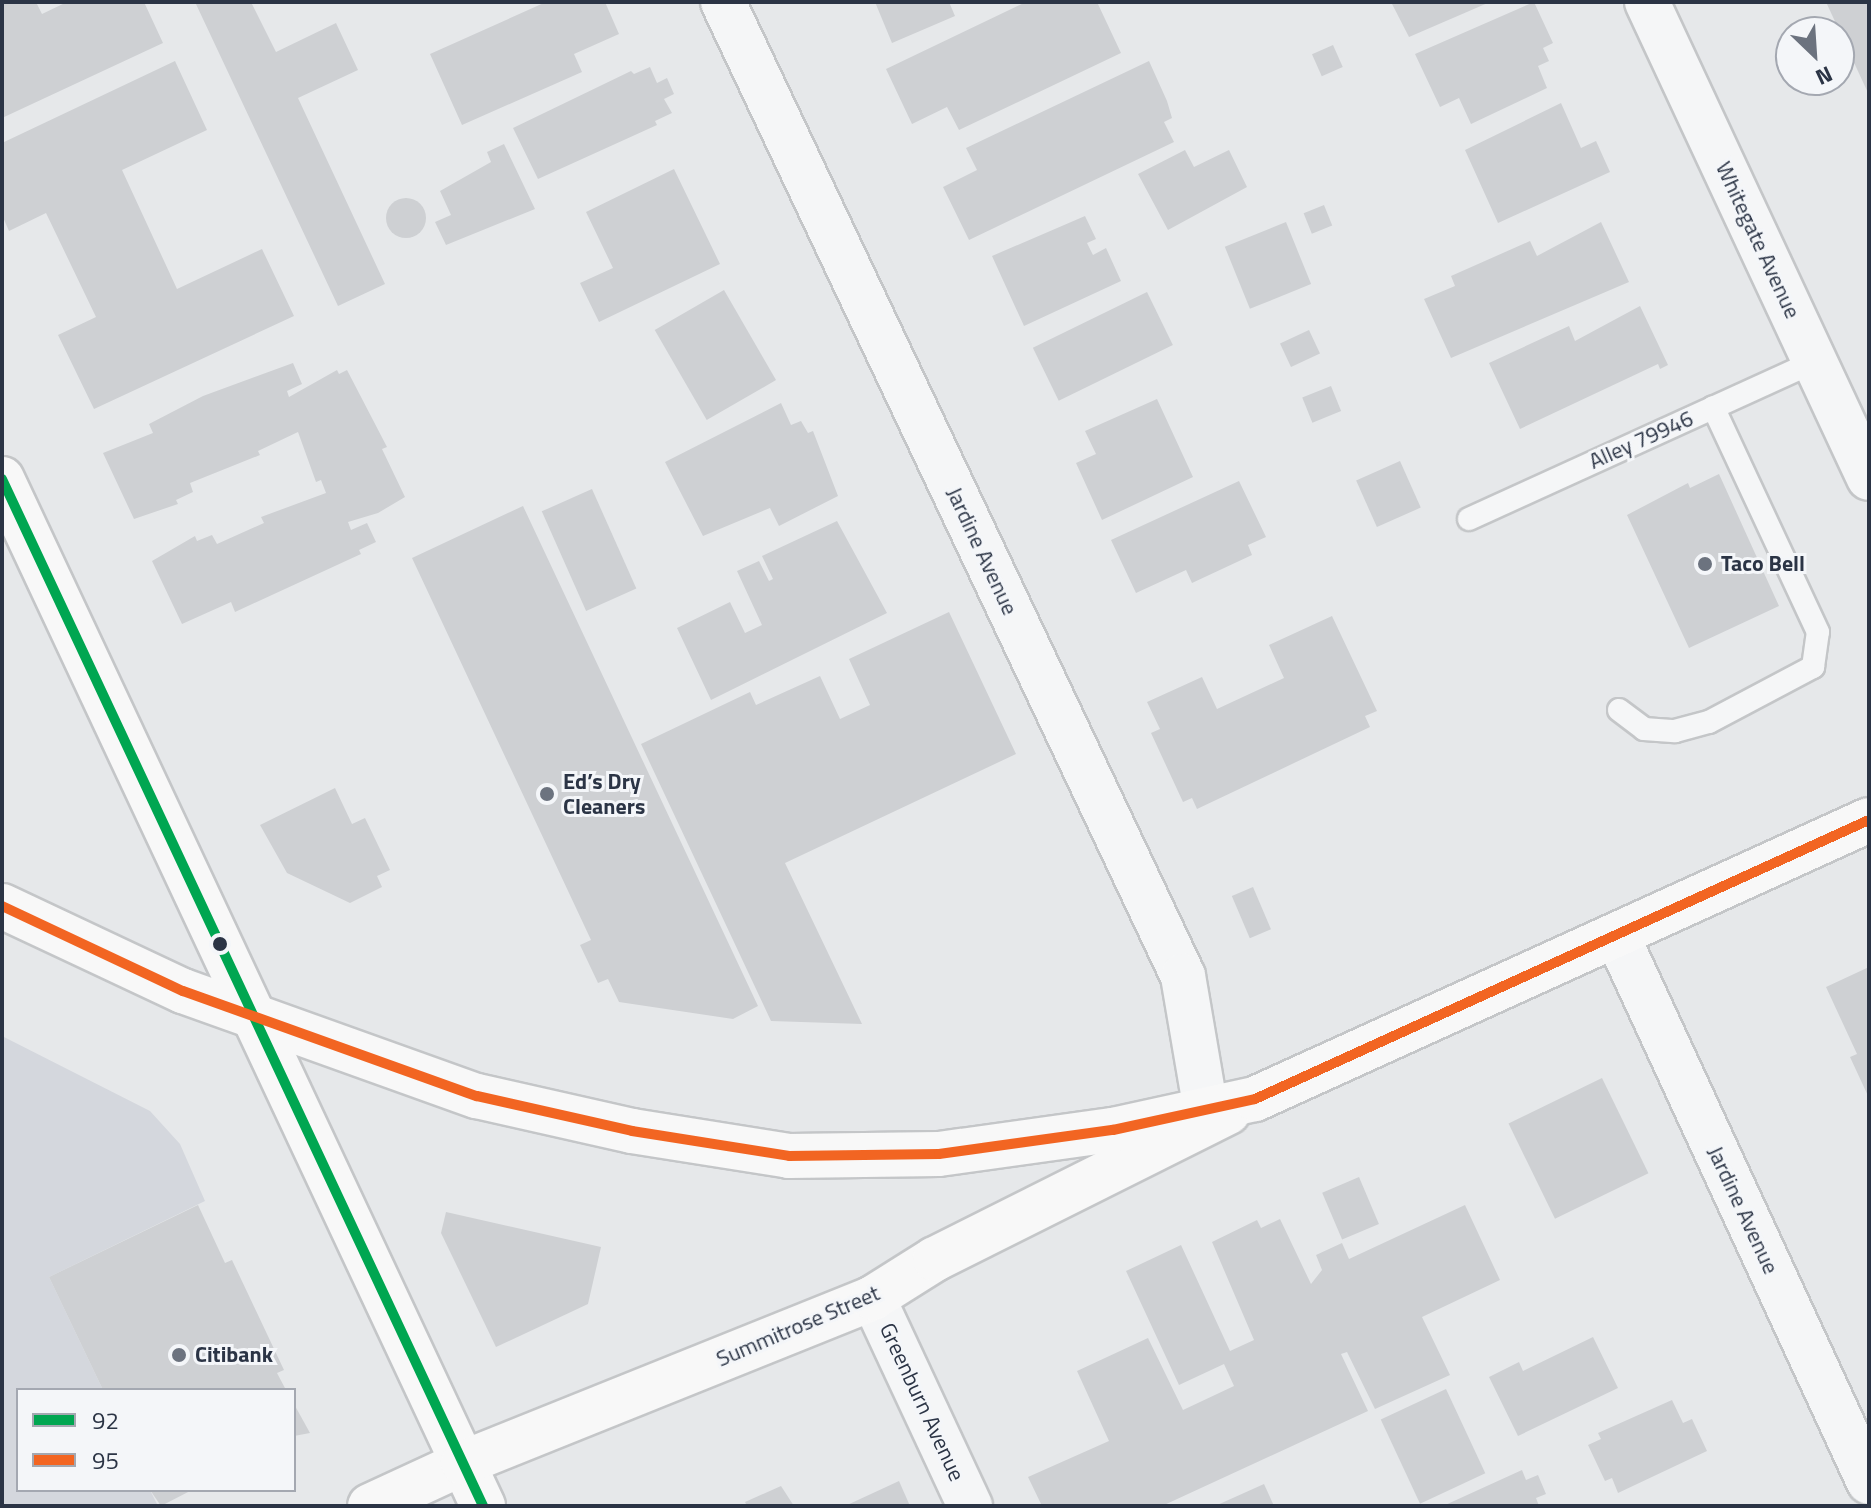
<!DOCTYPE html>
<meta charset="utf-8">
<style>
body{margin:0}
#map{position:relative;width:1871px;height:1508px;overflow:hidden;background:#e6e8ea;font-family:"Titillium Web",sans-serif}
div>[style]{position:absolute}
[style*='--x']{left:calc(var(--x)*1px);top:calc(var(--y)*1px);width:calc(var(--w)*1px);rotate:calc(var(--a)*1deg)}
.built>*{inset:0;background:#d4d7dd}
.building>*{inset:0;background:#ced0d3;transform-origin:0 0}
.round{border-radius:50%}
.roads{filter:drop-shadow(2px 0 #c4c6c8) drop-shadow(-2px 0 #c4c6c8) drop-shadow(0 2px #c4c6c8) drop-shadow(0 -2px #c4c6c8)}
.lane>*{height:22px;margin:-11px;padding:0 11px;transform-origin:11px;border-radius:11px;background:#f5f6f7}
.street>*{height:44px;margin:-22px;padding:0 22px;transform-origin:22px;border-radius:22px;background:#f5f6f7}
.secondary>*{height:44px;margin:-22px;padding:0 22px;transform-origin:22px;border-radius:22px;background:#f8f8f8}
.primary>*{height:44px;margin:-22px;padding:0 22px;transform-origin:22px;border-radius:22px;background:#f8f8f8}
.bus-1>*{height:10px;margin:-5px;padding:0 5px;transform-origin:5px;border-radius:5px;background:#00a651}
.bus-2>*{height:10px;margin:-5px;padding:0 5px;transform-origin:5px;border-radius:5px;background:#f26522}
.dots>*{width:22px;height:22px;translate:-50% -50%;box-sizing:border-box;border:4px solid #f4f6f9;border-radius:50%}
span{translate:-50% -50%;white-space:nowrap;text-align:center;line-height:1.15;-webkit-text-stroke:6px #f4f6f9;paint-order:stroke}
.street-label{font-size:22px;color:#2b3445}
.poi-label{font-size:22px;color:#2b3445;font-weight:700}
.left{translate:0 -50%;text-align:left}
.frame{position:absolute;inset:0;border:4px solid #2b3445;pointer-events:none}
.legend{position:absolute;left:16px;top:1388px;width:280px;height:104px;box-sizing:border-box;background:#f4f6f9;border:2px solid #a4a8b1;margin:0;padding:10px 14px;list-style:none;font-size:24px;color:#2b3445}
.legend li{display:flex;align-items:center;gap:16px;height:40px}
.legend b{width:40px;border:2px solid #a4a8b1}
.north{position:absolute;left:1775px;top:16px;width:80px;height:80px;box-sizing:border-box;background:#f4f6f9;border:2px solid #a4a8b1;border-radius:50%;rotate:155deg;font-size:22px;font-weight:700;line-height:32px;text-align:center;color:#2b3445}
.north::after{content:'';display:block;margin:auto;width:28px;height:36px;background:#6c737f;clip-path:polygon(50% 0,100% 100%,50% 72%,0 100%)}
</style>
<div id="map">
<div class="built">
<div style="clip-path:polygon(2px 1036px,150px 1111px,180px 1144px,205px 1201px,49px 1277px,103px 1390px,18px 1390px,18px 1490px,150px 1490px,158px 1506px,2px 1506px)"></div>
</div>
<div class="building">
<div style="clip-path:polygon(2px 2px,36px 2px,42px 14px,67px 2px,144px 2px,163px 43px,2px 118px)"></div>
<div style="clip-path:polygon(195px 2px,251px 2px,276px 52px,336px 23px,358px 70px,298px 98px,385px 284px,338px 306px)"></div>
<div style="clip-path:polygon(546px 2px,605px 2px,619px 34px,574px 54px,582px 72px,462px 125px,430px 54px)"></div>
<div style="clip-path:polygon(875px 2px,949px 2px,955px 16px,892px 43px)"></div>
<div style="clip-path:polygon(1026px 2px,1097px 2px,1121px 53px,959px 130px,947px 107px,912px 124px,886px 69px)"></div>
<div style="clip-path:polygon(1391px 2px,1490px 2px,1409px 37px)"></div>
<div style="clip-path:polygon(1534px 2px,1553px 43px,1543px 48px,1549px 61px,1538px 66px,1547px 88px,1471px 124px,1459px 98px,1440px 107px,1415px 54px)"></div>
<div style="clip-path:polygon(1826px 2px,1869px 2px,1869px 95px)"></div>
<div style="left:1333px;top:45px;width:24px;height:23px;rotate:66deg"></div>
<div style="clip-path:polygon(175px 61px,207px 130px,122px 170px,177px 289px,262px 249px,294px 316px,94px 409px,58px 335px,96px 317px,46px 213px,9px 231px,2px 215px,2px 143px)"></div>
<div style="clip-path:polygon(1149px 61px,1167px 101px,1172px 118px,1164px 122px,1174px 142px,969px 240px,943px 187px,977px 170px,966px 148px)"></div>
<div style="clip-path:polygon(650px 67px,657px 83px,667px 78px,674px 94px,664px 99px,672px 113px,655px 121px,657px 125px,538px 179px,513px 128px,631px 71px,634px 74px)"></div>
<div style="clip-path:polygon(1561px 103px,1581px 148px,1596px 141px,1610px 172px,1498px 223px,1465px 150px)"></div>
<div style="clip-path:polygon(504px 144px,535px 209px,446px 245px,435px 222px,451px 215px,440px 191px,491px 162px,487px 152px)"></div>
<div style="clip-path:polygon(1185px 150px,1194px 167px,1229px 150px,1247px 187px,1168px 230px,1138px 174px)"></div>
<div style="clip-path:polygon(674px 169px,720px 264px,599px 322px,580px 283px,613px 268px,586px 212px)"></div>
<div class="round" style="left:386px;top:198px;width:40px;height:40px"></div>
<div style="left:1324px;top:205px;width:22px;height:22px;rotate:68deg"></div>
<div style="clip-path:polygon(1085px 216px,1096px 239px,1087px 243px,1093px 255px,1106px 248px,1121px 281px,1024px 326px,992px 256px)"></div>
<div style="left:1286px;top:222px;width:67px;height:66px;rotate:68deg"></div>
<div style="clip-path:polygon(1601px 222px,1629px 282px,1451px 358px,1424px 299px,1455px 286px,1451px 276px,1530px 241px,1537px 256px)"></div>
<div style="left:724px;top:290px;width:104px;height:80px;rotate:60deg"></div>
<div style="left:1147px;top:292px;width:59px;height:127px;rotate:64deg"></div>
<div style="clip-path:polygon(1640px 306px,1668px 365px,1660px 369px,1658px 364px,1520px 429px,1489px 363px,1569px 326px,1575px 341px)"></div>
<div style="left:1309px;top:330px;width:26px;height:32px;rotate:65deg"></div>
<div style="clip-path:polygon(293px 363px,302px 384px,287px 391px,289px 397px,337px 370px,339px 374px,347px 370px,387px 447px,382px 449px,405px 497px,378px 513px,348px 522px,351px 530px,367px 523px,376px 542px,359px 550px,361px 554px,235px 612px,231px 602px,182px 624px,152px 561px,195px 536px,197px 541px,212px 535px,217px 544px,264px 523px,261px 517px,326px 493px,321px 480px,316px 482px,298px 432px,258px 451px,260px 455px,190px 483px,193px 492px,176px 500px,178px 504px,134px 519px,103px 453px,153px 433px,149px 424px,203px 396px)"></div>
<div style="left:1331px;top:386px;width:27px;height:31px;rotate:68deg"></div>
<div style="clip-path:polygon(1157px 399px,1193px 477px,1102px 520px,1076px 463px,1096px 454px,1085px 431px)"></div>
<div style="clip-path:polygon(781px 403px,791px 425px,801px 421px,808px 433px,813px 431px,838px 496px,779px 526px,770px 508px,703px 536px,665px 462px)"></div>
<div style="left:1400px;top:461px;width:51px;height:48px;rotate:66deg"></div>
<div style="clip-path:polygon(1719px 474px,1779px 606px,1689px 648px,1627px 515px,1688px 483px,1690px 488px)"></div>
<div style="clip-path:polygon(1239px 481px,1266px 537px,1248px 545px,1252px 555px,1192px 583px,1186px 570px,1136px 593px,1111px 540px)"></div>
<div style="left:592px;top:489px;width:109px;height:55px;rotate:66deg"></div>
<div style="clip-path:polygon(523px 506px,758px 1006px,733px 1019px,619px 1002px,608px 979px,598px 983px,580px 945px,591px 940px,412px 558px)"></div>
<div style="clip-path:polygon(837px 521px,887px 613px,711px 700px,677px 628px,730px 602px,745px 633px,762px 625px,737px 571px,759px 561px,769px 581px,773px 579px,762px 556px)"></div>
<div style="clip-path:polygon(949px 612px,1016px 754px,785px 863px,862px 1024px,771px 1021px,641px 744px,750px 692px,756px 705px,820px 676px,840px 719px,870px 705px,849px 659px)"></div>
<div style="clip-path:polygon(1332px 616px,1377px 711px,1365px 716px,1370px 727px,1197px 809px,1192px 798px,1183px 802px,1151px 733px,1160px 729px,1147px 702px,1202px 677px,1217px 709px,1284px 678px,1269px 645px)"></div>
<div style="clip-path:polygon(335px 788px,352px 824px,365px 818px,390px 870px,377px 876px,382px 887px,350px 903px,287px 873px,260px 825px)"></div>
<div style="left:1253px;top:887px;width:46px;height:23px;rotate:67deg"></div>
<div style="clip-path:polygon(1869px 967px,1869px 1098px,1850px 1057px,1857px 1054px,1826px 987px)"></div>
<div style="left:1602px;top:1078px;width:106px;height:104px;rotate:64deg"></div>
<div style="left:1359px;top:1177px;width:51px;height:40px;rotate:67deg"></div>
<div style="clip-path:polygon(198px 1205px,225px 1263px,232px 1260px,284px 1370px,277px 1373px,286px 1390px,103px 1390px,49px 1277px)"></div>
<div style="clip-path:polygon(1465px 1205px,1500px 1280px,1422px 1317px,1450px 1375px,1375px 1409px,1347px 1352px,1341px 1354px,1368px 1411px,1162px 1506px,1042px 1506px,1028px 1477px,1109px 1441px,1077px 1371px,1148px 1338px,1183px 1410px,1234px 1386px,1224px 1364px,1179px 1385px,1126px 1271px,1181px 1245px,1230px 1351px,1254px 1340px,1212px 1242px,1257px 1220px,1261px 1228px,1280px 1219px,1311px 1284px,1322px 1270px,1316px 1255px,1342px 1243px,1349px 1259px)"></div>
<div style="clip-path:polygon(446px 1212px,601px 1247px,588px 1304px,496px 1347px,441px 1233px)"></div>
<div style="clip-path:polygon(1593px 1337px,1618px 1388px,1518px 1436px,1489px 1377px,1519px 1362px,1523px 1371px)"></div>
<div style="left:1446px;top:1389px;width:93px;height:72px;rotate:65deg"></div>
<div style="clip-path:polygon(1672px 1400px,1683px 1423px,1692px 1419px,1707px 1451px,1618px 1493px,1612px 1478px,1605px 1481px,1588px 1445px,1601px 1439px,1598px 1433px)"></div>
<div style="clip-path:polygon(294px 1404px,310px 1433px,294px 1436px)"></div>
<div style="clip-path:polygon(1522px 1470px,1526px 1480px,1538px 1475px,1546px 1494px,1536px 1498px,1539px 1506px,1443px 1506px)"></div>
<div style="clip-path:polygon(899px 1481px,910px 1506px,845px 1506px)"></div>
<div style="clip-path:polygon(1264px 1484px,1274px 1506px,1215px 1506px)"></div>
<div style="clip-path:polygon(781px 1486px,794px 1506px,747px 1506px,745px 1502px)"></div>
<div style="clip-path:polygon(150px 1490px,192px 1490px,161px 1506px)"></div>
</div>
<div class="roads">
<div class="lane">
<div style="--x:1469;--y:519;--w:379;--a:-24.5"></div>
<div style="--x:1619;--y:710;--w:31;--a:37"></div>
<div style="--x:1644;--y:729;--w:31;--a:4"></div>
<div style="--x:1675;--y:731;--w:35;--a:-15"></div>
<div style="--x:1709;--y:722;--w:118;--a:-27.9"></div>
<div style="--x:1813;--y:667;--w:35;--a:-82"></div>
<div style="--x:1818;--y:632;--w:248;--a:-115"></div>
</div>
<div class="street">
<div style="--x:723;--y:2;--w:1077;--a:64.72"></div>
<div style="--x:1183;--y:976;--w:136;--a:80.3"></div>
<div style="--x:1647;--y:2;--w:525;--a:65"></div>
<div style="--x:1618;--y:938;--w:599;--a:65.23"></div>
<div style="--x:873;--y:1298;--w:230;--a:65"></div>
</div>
<div class="secondary">
<div style="--x:2;--y:479;--w:1134;--a:64.9"></div>
<div style="--x:370;--y:1506;--w:102;--a:-24.8"></div>
<div style="--x:463;--y:1463;--w:442;--a:-21.9"></div>
<div style="--x:873;--y:1298;--w:73;--a:-32.2"></div>
<div style="--x:935;--y:1259;--w:328;--a:-26.6"></div>
</div>
<div class="primary">
<div style="--x:2;--y:906;--w:200;--a:25.2"></div>
<div style="--x:183;--y:991;--w:312;--a:19.7"></div>
<div style="--x:477;--y:1096;--w:159;--a:12.7"></div>
<div style="--x:632;--y:1131;--w:159;--a:9"></div>
<div style="--x:789;--y:1156;--w:150;--a:-0.8"></div>
<div style="--x:939;--y:1154;--w:176;--a:-7.9"></div>
<div style="--x:1113;--y:1130;--w:145;--a:-12.3"></div>
<div style="--x:1255;--y:1099;--w:674;--a:-24.44"></div>
</div>
</div>
<div class="bus-1">
<div style="--x:2;--y:479;--w:1134;--a:64.9"></div>
</div>
<div class="bus-2">
<div style="--x:2;--y:906;--w:200;--a:25.2"></div>
<div style="--x:183;--y:991;--w:312;--a:19.7"></div>
<div style="--x:477;--y:1096;--w:159;--a:12.7"></div>
<div style="--x:632;--y:1131;--w:159;--a:9"></div>
<div style="--x:789;--y:1156;--w:150;--a:-0.8"></div>
<div style="--x:939;--y:1154;--w:176;--a:-7.9"></div>
<div style="--x:1113;--y:1130;--w:145;--a:-12.3"></div>
<div style="--x:1255;--y:1099;--w:674;--a:-24.44"></div>
</div>
<div class="dots">
<div style="left:1705px;top:564px;background:#6c737f"></div>
<div style="left:547px;top:794px;background:#6c737f"></div>
<div style="left:220px;top:944px;background:#2b3445"></div>
<div style="left:179px;top:1355px;background:#6c737f"></div>
</div>
<div class="street-label">
<span style="left:1758px;top:240px;rotate:65deg">Whitegate Avenue</span>
<span style="left:1641px;top:440px;rotate:-24deg">Alley 79946</span>
<span style="left:982px;top:551px;rotate:65deg">Jardine Avenue</span>
<span style="left:1743px;top:1210px;rotate:65deg">Jardine Avenue</span>
<span style="left:798px;top:1326px;rotate:-23deg">Summitrose Street</span>
<span style="left:922px;top:1402px;rotate:65deg">Greenburn Avenue</span>
</div>
<div class="poi-label">
<span class="left" style="left:1721px;top:564px">Taco Bell</span>
<span class="left" style="left:563px;top:794px">Ed’s Dry<br>Cleaners</span>
<span class="left" style="left:195px;top:1355px">Citibank</span>
</div>
<div class="frame"></div>
<ul class="legend">
<li><b style="height:10px;background:#00a651"></b>92</li>
<li><b style="height:10px;background:#f26522"></b>95</li>
</ul>
<div class="north">N</div>
</div>
